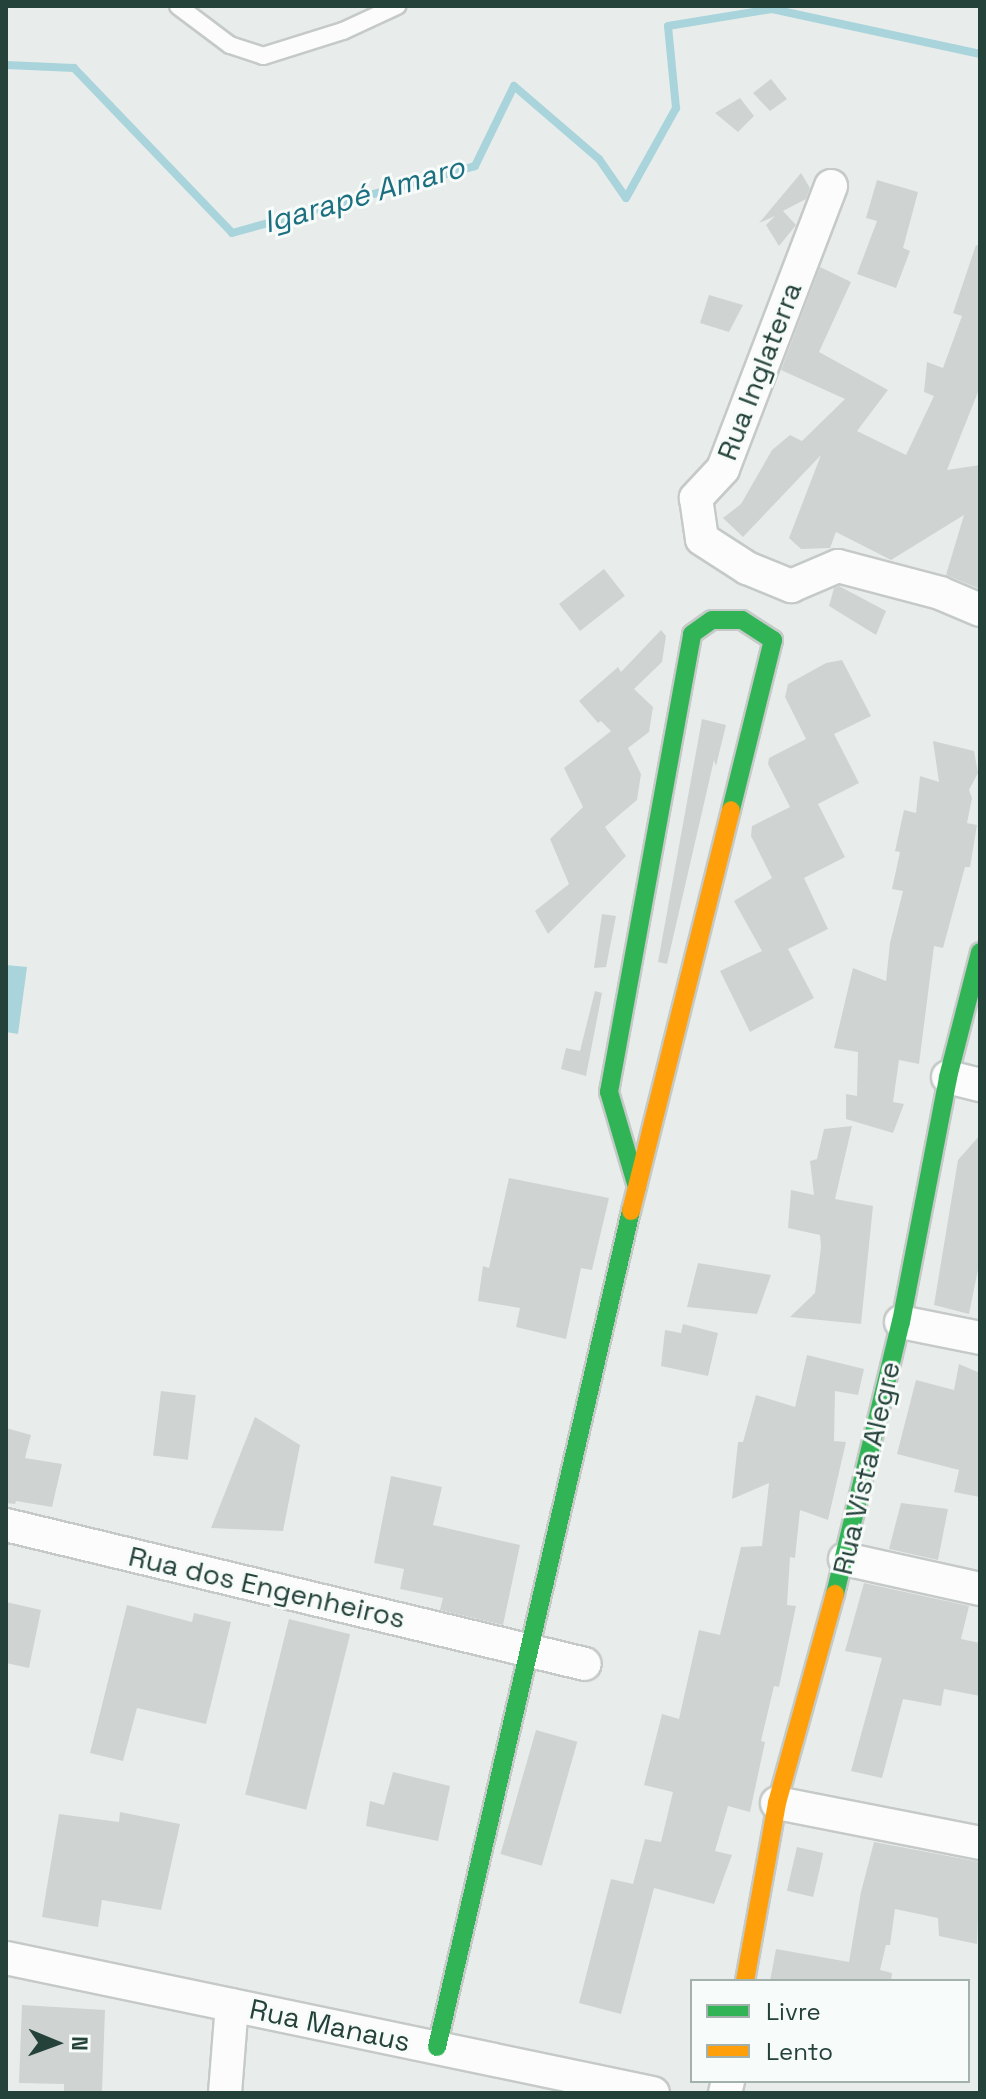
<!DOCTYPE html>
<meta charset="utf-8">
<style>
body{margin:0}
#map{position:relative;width:986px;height:2099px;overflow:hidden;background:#e8edeb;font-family:"Space Grotesk",sans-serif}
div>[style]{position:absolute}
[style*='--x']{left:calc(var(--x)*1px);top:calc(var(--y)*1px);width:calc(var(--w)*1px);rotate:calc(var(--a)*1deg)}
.water>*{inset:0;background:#a9d4db}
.stream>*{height:8px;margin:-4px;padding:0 4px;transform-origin:4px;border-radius:4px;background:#a9d4db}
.building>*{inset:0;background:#cfd4d2;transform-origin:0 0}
.roads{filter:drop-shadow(2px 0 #c5cac8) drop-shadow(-2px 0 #c5cac8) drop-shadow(0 2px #c5cac8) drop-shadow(0 -2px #c5cac8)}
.lane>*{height:16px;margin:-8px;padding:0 8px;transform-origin:8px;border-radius:8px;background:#fcfcfc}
.street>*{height:32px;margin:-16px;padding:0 16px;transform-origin:16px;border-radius:16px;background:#fcfcfc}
.fast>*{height:18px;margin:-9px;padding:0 9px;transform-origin:9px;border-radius:9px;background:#30b455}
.slow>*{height:18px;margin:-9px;padding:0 9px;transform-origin:9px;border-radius:9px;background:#ff9f0a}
span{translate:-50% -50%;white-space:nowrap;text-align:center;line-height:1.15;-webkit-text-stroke:6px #f7fbf9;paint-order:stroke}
.street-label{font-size:28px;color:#24423a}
.water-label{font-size:30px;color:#1c6f80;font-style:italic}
.frame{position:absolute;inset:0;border:8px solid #24423a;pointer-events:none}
.legend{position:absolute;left:690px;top:1979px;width:280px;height:104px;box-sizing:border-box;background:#f7fbf9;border:2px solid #a3b1ad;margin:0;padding:10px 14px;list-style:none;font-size:24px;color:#24423a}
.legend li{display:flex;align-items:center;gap:16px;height:40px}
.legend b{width:40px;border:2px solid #a3b1ad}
.north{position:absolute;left:16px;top:2003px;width:80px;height:80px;-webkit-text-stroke:6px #f7fbf9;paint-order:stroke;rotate:91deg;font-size:22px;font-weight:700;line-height:32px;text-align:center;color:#24423a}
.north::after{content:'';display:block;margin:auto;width:28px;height:36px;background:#24423a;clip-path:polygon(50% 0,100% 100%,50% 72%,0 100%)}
</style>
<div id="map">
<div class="water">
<div style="clip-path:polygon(6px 965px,27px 967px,18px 1034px,6px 1032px)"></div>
</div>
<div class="stream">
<div style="--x:6;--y:65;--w:68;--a:2.5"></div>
<div style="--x:74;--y:68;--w:228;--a:46.2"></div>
<div style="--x:232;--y:233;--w:252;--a:-15.4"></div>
<div style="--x:475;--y:166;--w:89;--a:-64"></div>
<div style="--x:514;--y:86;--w:112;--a:40.7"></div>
<div style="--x:599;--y:159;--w:47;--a:55.3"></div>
<div style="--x:626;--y:198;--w:103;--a:-60.9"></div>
<div style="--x:676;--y:108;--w:82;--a:-95.6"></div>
<div style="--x:668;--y:26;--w:105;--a:-9.3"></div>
<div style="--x:772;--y:9;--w:213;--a:12.2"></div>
</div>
<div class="building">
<div style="clip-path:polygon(771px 79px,787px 99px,770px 111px,753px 93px)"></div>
<div style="clip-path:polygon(740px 98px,754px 116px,738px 132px,715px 113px)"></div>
<div style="clip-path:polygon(801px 173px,810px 188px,806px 199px,783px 211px,796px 225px,779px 246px,766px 225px,775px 216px,759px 223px)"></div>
<div style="clip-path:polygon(877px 180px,918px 192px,903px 248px,910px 251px,896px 288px,857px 274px,877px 221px,866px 218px)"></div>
<div style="clip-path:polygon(976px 245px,980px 246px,980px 387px,947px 470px,980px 465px,980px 589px,946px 575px,964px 515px,891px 560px,836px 532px,830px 548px,801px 549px,789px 538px,821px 455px,743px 537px,723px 518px,741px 504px,772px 450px,790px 435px,802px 441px,845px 399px,781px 370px,820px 267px,851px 282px,819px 352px,888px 390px,857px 431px,906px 455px,934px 396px,924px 392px,927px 362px,943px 368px,962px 316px,953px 313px)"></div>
<div style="clip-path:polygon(709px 295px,743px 305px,729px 332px,700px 323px)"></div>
<div style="left:604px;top:569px;width:34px;height:57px;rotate:52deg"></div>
<div style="clip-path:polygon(839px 586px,886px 611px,876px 635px,829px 606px,834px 588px)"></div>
<div style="clip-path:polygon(661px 630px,666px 636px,662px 662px,634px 689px,653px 707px,649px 732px,628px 748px,641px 774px,637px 800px,605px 827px,626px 856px,548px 934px,535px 911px,569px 884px,550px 839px,583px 807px,564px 768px,611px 731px,601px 721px,598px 723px,579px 701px,618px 667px,621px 672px)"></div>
<div style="clip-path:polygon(842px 660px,871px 716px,834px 734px,859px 783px,818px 804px,845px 857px,804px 878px,828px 929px,788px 949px,814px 998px,750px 1032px,720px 971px,762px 951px,734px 901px,772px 878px,751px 836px,752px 826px,790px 807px,768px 764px,769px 758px,806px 739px,785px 697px,788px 684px,826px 663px)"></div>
<div style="clip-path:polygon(702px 719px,726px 725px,716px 766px,714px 760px,667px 964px,658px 962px)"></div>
<div style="clip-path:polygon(933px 741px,974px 751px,978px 773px,969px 790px,972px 798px,967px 823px,977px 825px,970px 867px,965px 867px,943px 948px,934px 946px,919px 1064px,899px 1060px,893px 1102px,904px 1104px,893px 1133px,846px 1119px,846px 1094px,857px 1096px,858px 1052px,834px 1048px,853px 968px,886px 981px,890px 943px,903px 891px,892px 889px,900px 852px,895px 851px,904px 810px,916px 813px,920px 776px,939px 782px)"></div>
<div style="clip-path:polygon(602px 914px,616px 916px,606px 967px,594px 968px)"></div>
<div style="clip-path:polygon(595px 991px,602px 993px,586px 1076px,561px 1069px,566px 1048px,580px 1051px)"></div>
<div style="clip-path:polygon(852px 1126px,835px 1199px,873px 1206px,861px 1324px,790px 1317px,815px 1293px,821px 1247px,820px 1235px,788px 1228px,791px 1190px,814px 1195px,810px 1161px,817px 1159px,824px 1129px)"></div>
<div style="clip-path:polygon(980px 1135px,980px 1260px,969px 1314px,934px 1305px,958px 1160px)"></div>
<div style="clip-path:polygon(509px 1178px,609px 1198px,592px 1270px,581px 1268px,566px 1339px,516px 1327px,520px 1308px,478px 1301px,483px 1266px,489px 1268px)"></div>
<div style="clip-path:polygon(698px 1263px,771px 1275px,757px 1314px,687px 1307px)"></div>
<div style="clip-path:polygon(683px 1324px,718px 1333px,708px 1376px,661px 1366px,665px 1330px,681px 1333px)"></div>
<div style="clip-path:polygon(807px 1355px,864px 1369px,858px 1395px,835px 1391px,834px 1441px,846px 1442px,828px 1520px,800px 1510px,795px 1558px,790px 1557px,787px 1605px,796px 1606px,779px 1687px,774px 1686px,761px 1741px,765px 1742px,750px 1812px,728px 1806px,715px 1851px,732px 1855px,714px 1904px,654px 1888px,621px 2014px,579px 2003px,611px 1879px,633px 1884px,645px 1839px,661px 1842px,673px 1792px,644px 1785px,662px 1714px,679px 1719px,699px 1630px,720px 1635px,741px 1547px,762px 1546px,769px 1483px,732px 1499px,738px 1442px,743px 1442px,756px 1395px,795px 1407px)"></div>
<div style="clip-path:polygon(959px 1364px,980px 1373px,980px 1497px,954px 1492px,959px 1470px,897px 1454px,916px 1380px,954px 1390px)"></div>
<div style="left:161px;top:1391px;width:35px;height:65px;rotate:7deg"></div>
<div style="clip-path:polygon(255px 1417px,300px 1445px,283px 1531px,211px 1528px)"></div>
<div style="clip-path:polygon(6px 1428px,31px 1435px,25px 1458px,62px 1464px,52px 1507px,16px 1501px,15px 1504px,6px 1503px)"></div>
<div style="clip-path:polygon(391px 1476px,442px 1487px,433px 1525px,520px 1545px,503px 1625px,440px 1610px,443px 1598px,400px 1589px,404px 1569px,374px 1563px)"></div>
<div style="clip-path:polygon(901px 1503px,948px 1509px,938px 1560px,889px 1549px)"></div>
<div style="clip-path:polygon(864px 1583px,969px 1606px,961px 1639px,980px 1643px,980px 1696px,944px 1689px,941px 1706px,903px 1699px,882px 1778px,851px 1771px,882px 1658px,845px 1651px)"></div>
<div style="clip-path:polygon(6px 1602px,41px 1610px,29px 1668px,6px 1663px)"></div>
<div style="clip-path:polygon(127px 1605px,192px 1622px,194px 1613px,231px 1622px,206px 1724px,137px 1708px,123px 1761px,90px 1753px)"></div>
<div style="left:289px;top:1619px;width:63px;height:181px;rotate:14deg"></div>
<div style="left:536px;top:1730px;width:43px;height:129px;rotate:16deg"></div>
<div style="clip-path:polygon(393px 1772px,450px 1786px,438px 1841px,366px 1826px,370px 1801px,384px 1805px)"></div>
<div style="clip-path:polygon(120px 1812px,180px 1824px,161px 1910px,102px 1900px,98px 1927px,42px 1917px,59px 1814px,119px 1822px)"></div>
<div style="clip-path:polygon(874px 1842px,980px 1862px,977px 1944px,939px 1936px,938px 1918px,895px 1909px,890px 1945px,886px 1945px,880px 1970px,892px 1973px,891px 1981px,770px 1981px,776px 1949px,849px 1962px,861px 1892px)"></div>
<div style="left:797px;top:1847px;width:27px;height:45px;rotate:13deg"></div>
<div style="clip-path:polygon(22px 2005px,105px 2010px,102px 2092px,64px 2091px,64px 2084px,19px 2083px)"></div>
</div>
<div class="roads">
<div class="lane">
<div style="--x:178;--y:6;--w:65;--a:36.9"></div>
<div style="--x:230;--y:45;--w:35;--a:18"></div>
<div style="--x:263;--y:56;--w:84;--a:-17.4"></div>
<div style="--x:343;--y:31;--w:60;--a:-24.8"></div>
</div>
<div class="street">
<div style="--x:831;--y:186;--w:303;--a:110.9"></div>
<div style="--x:723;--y:469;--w:40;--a:133"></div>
<div style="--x:696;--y:498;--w:41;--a:81.7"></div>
<div style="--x:702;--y:539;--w:54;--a:32.8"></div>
<div style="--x:747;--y:568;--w:48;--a:22.2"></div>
<div style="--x:791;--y:586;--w:51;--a:-23.1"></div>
<div style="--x:838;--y:566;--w:106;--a:14.8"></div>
<div style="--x:940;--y:593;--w:43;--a:23"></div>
<div style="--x:948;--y:1077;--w:33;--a:14"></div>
<div style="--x:901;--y:1322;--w:81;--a:11.4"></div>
<div style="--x:6;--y:1525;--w:595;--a:13.5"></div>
<div style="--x:845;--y:1559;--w:138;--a:12.5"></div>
<div style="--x:777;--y:1803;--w:207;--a:11.1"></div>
<div style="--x:6;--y:1958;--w:661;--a:11.79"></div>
<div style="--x:225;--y:2093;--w:88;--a:-85.5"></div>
<div style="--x:725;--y:2093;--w:12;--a:-76"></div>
</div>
<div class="fast">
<div style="--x:637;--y:1187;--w:99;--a:-106.4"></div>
<div style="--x:609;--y:1092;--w:465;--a:-79.7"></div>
<div style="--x:692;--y:634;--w:24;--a:-35"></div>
<div style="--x:712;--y:620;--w:30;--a:0"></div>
<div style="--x:742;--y:620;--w:37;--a:33"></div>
<div style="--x:773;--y:640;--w:175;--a:103.9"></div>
<div style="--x:835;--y:1594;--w:280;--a:-76.4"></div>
<div style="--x:901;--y:1322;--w:249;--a:-79.1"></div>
<div style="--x:948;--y:1077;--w:129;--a:-75.6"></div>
<div style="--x:437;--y:2047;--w:858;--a:-76.94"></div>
</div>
<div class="slow">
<div style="--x:631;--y:1211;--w:413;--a:-76"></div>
<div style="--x:745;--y:1981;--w:181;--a:-79.8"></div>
<div style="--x:777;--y:1803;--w:217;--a:-74.5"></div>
</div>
</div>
<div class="street-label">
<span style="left:759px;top:371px;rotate:-69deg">Rua Inglaterra</span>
<span style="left:866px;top:1468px;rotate:-77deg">Rua Vista Alegre</span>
<span style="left:267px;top:1587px;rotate:13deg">Rua dos Engenheiros</span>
<span style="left:330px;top:2025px;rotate:12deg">Rua Manaus</span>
</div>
<div class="water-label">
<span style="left:364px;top:195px;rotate:-16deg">Igarapé Amaro</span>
</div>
<div class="frame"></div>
<ul class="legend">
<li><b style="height:10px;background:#30b455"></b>Livre</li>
<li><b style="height:10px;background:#ff9f0a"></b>Lento</li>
</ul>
<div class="north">N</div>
</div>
